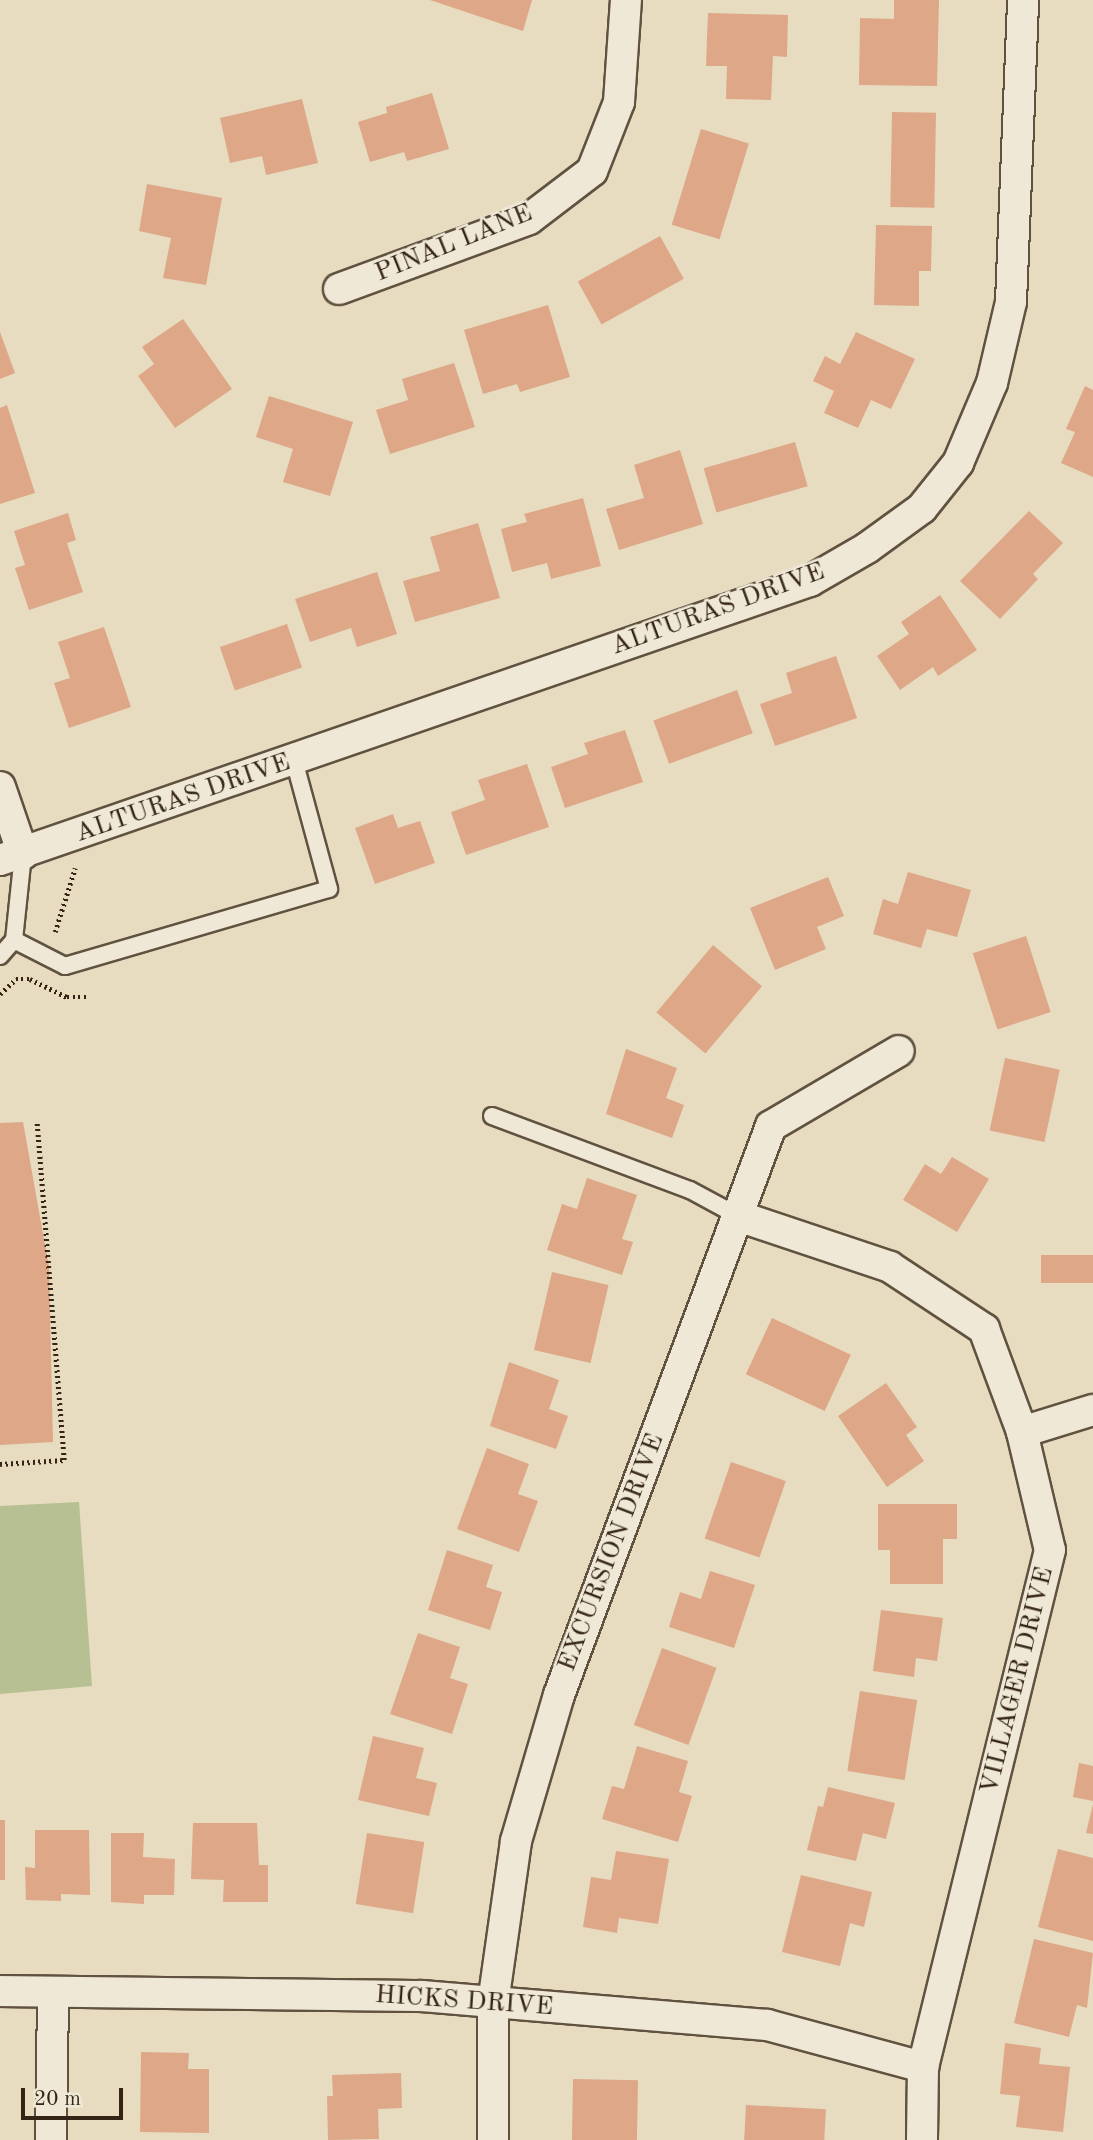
<!DOCTYPE html>
<style>
body{margin:0}
#map{position:relative;width:1093px;height:2140px;overflow:hidden;background:#e7dcc0;font-family:"Old Standard TT",serif}
div>[style]{position:absolute}
[style*='--x']{left:calc(var(--x)*1px);top:calc(var(--y)*1px);width:calc(var(--w)*1px);rotate:calc(var(--a)*1deg)}
.green>*{inset:0;background:#b7c092}
.building>*{inset:0;background:#dda788;transform-origin:0 0}
.path>*{height:4.5px;margin-top:-2.25px;transform-origin:0;background:repeating-linear-gradient(90deg,#342415 0 2px,transparent 0 5.5px)}
.roads{filter:drop-shadow(2px 0 #615240) drop-shadow(-2px 0 #615240) drop-shadow(0 2px #615240) drop-shadow(0 -2px #615240)}
.lane>*{height:16px;margin:-8px;padding:0 8px;transform-origin:8px;border-radius:8px;background:#efe8d6}
.street>*{height:30px;margin:-15px;padding:0 15px;transform-origin:15px;border-radius:15px;background:#efe8d6}
span{translate:-50% -50%;white-space:nowrap;text-align:center;line-height:1.15;-webkit-text-stroke:5px #efe8d6;paint-order:stroke}
.street-label{font-size:26px;color:#342415}
.scale{position:absolute;left:21px;top:2088px;width:102px;height:32px;box-sizing:border-box;border:4px solid #342415;border-top:0;padding-left:9px;font-size:21px;line-height:24px;white-space:nowrap;color:#342415;-webkit-text-stroke:5px #efe8d6;paint-order:stroke}
</style>
<div id="map">
<div class="green">
<div style="clip-path:polygon(79px 1502px,92px 1686px,0 1694px,0 1506px)"></div>
</div>
<div class="building">
<div style="clip-path:polygon(430px 0,532px 0,523px 31px)"></div>
<div style="clip-path:polygon(894px 0,939px 0,937px 86px,859px 85px,860px 18px,894px 19px)"></div>
<div style="clip-path:polygon(708px 13px,788px 15px,787px 57px,773px 56px,771px 100px,726px 99px,727px 66px,706px 66px)"></div>
<div style="clip-path:polygon(432px 93px,449px 149px,407px 161px,404px 152px,370px 162px,358px 122px,387px 113px,386px 107px)"></div>
<div style="clip-path:polygon(302px 99px,318px 163px,266px 175px,262px 156px,230px 163px,220px 118px)"></div>
<div style="left:892px;top:112px;width:44px;height:95px;rotate:1deg"></div>
<div style="left:701px;top:129px;width:50px;height:100px;rotate:17deg"></div>
<div style="clip-path:polygon(147px 184px,222px 198px,206px 285px,163px 278px,171px 238px,139px 231px)"></div>
<div style="clip-path:polygon(876px 225px,932px 226px,931px 271px,919px 271px,919px 306px,874px 305px)"></div>
<div style="left:660px;top:236px;width:49px;height:94px;rotate:61deg"></div>
<div style="clip-path:polygon(548px 305px,570px 377px,520px 392px,517px 384px,483px 394px,464px 330px)"></div>
<div style="clip-path:polygon(183px 319px,232px 389px,175px 428px,138px 376px,154px 364px,142px 347px)"></div>
<div style="clip-path:polygon(0 332px,15px 373px,0 379px)"></div>
<div style="clip-path:polygon(856px 332px,915px 359px,891px 409px,871px 400px,858px 428px,824px 413px,834px 391px,813px 381px,825px 356px,840px 364px)"></div>
<div style="clip-path:polygon(454px 363px,475px 427px,390px 454px,376px 410px,408px 400px,402px 379px)"></div>
<div style="clip-path:polygon(1085px 386px,1093px 390px,1093px 477px,1061px 463px,1075px 432px,1066px 429px)"></div>
<div style="clip-path:polygon(269px 396px,353px 422px,330px 496px,283px 482px,293px 449px,256px 437px)"></div>
<div style="clip-path:polygon(7px 405px,35px 493px,0 504px,0 408px)"></div>
<div style="left:795px;top:442px;width:46px;height:95px;rotate:74deg"></div>
<div style="clip-path:polygon(680px 450px,703px 524px,619px 550px,606px 509px,644px 498px,634px 465px)"></div>
<div style="clip-path:polygon(583px 498px,601px 566px,551px 579px,547px 563px,512px 572px,501px 529px,527px 522px,524px 514px)"></div>
<div style="clip-path:polygon(1029px 511px,1063px 543px,1033px 574px,1038px 579px,1000px 619px,960px 581px)"></div>
<div style="clip-path:polygon(68px 513px,76px 540px,67px 543px,83px 592px,29px 610px,15px 568px,25px 565px,14px 531px)"></div>
<div style="clip-path:polygon(478px 523px,500px 598px,415px 622px,403px 581px,440px 571px,430px 537px)"></div>
<div style="clip-path:polygon(377px 572px,397px 634px,357px 647px,351px 628px,310px 642px,295px 599px)"></div>
<div style="clip-path:polygon(940px 595px,977px 650px,938px 676px,933px 667px,900px 690px,877px 656px,909px 634px,901px 622px)"></div>
<div style="left:287px;top:624px;width:46px;height:71px;rotate:71deg"></div>
<div style="clip-path:polygon(104px 627px,131px 707px,69px 728px,54px 683px,70px 678px,58px 642px)"></div>
<div style="clip-path:polygon(836px 656px,857px 718px,775px 746px,760px 704px,792px 693px,786px 673px)"></div>
<div style="left:737px;top:690px;width:46px;height:89px;rotate:70deg"></div>
<div style="clip-path:polygon(625px 730px,643px 782px,565px 808px,551px 767px,588px 754px,584px 743px)"></div>
<div style="clip-path:polygon(527px 764px,549px 827px,466px 855px,451px 812px,485px 800px,478px 780px)"></div>
<div style="clip-path:polygon(393px 814px,398px 828px,420px 821px,435px 863px,375px 884px,355px 828px)"></div>
<div style="clip-path:polygon(908px 872px,971px 890px,957px 937px,927px 929px,921px 948px,873px 934px,883px 899px,898px 904px)"></div>
<div style="clip-path:polygon(828px 877px,844px 916px,817px 927px,826px 949px,775px 970px,750px 908px)"></div>
<div style="left:1026px;top:936px;width:80px;height:56px;rotate:72deg"></div>
<div style="left:713px;top:945px;width:64px;height:88px;rotate:40deg"></div>
<div style="clip-path:polygon(626px 1049px,677px 1068px,666px 1098px,684px 1105px,672px 1138px,606px 1114px)"></div>
<div style="left:1005px;top:1058px;width:56px;height:74px;rotate:12deg"></div>
<div style="clip-path:polygon(23px 1122px,49px 1267px,53px 1442px,0 1445px,0 1123px)"></div>
<div style="clip-path:polygon(952px 1157px,989px 1179px,957px 1232px,903px 1200px,925px 1164px,941px 1174px)"></div>
<div style="clip-path:polygon(587px 1178px,637px 1195px,622px 1239px,633px 1242px,622px 1275px,547px 1250px,562px 1204px,577px 1209px)"></div>
<div style="left:1093px;top:1255px;width:28px;height:52px;rotate:90deg"></div>
<div style="left:552px;top:1272px;width:58px;height:80px;rotate:13deg"></div>
<div style="left:772px;top:1318px;width:87px;height:62px;rotate:25deg"></div>
<div style="clip-path:polygon(509px 1362px,559px 1380px,549px 1409px,568px 1416px,556px 1449px,490px 1426px)"></div>
<div style="clip-path:polygon(886px 1383px,917px 1427px,906px 1435px,924px 1461px,887px 1487px,838px 1416px)"></div>
<div style="clip-path:polygon(487px 1448px,529px 1464px,518px 1494px,538px 1501px,519px 1552px,457px 1529px)"></div>
<div style="left:731px;top:1462px;width:58px;height:81px;rotate:19deg"></div>
<div style="clip-path:polygon(878px 1504px,957px 1504px,957px 1539px,943px 1539px,943px 1584px,890px 1584px,890px 1550px,878px 1550px)"></div>
<div style="clip-path:polygon(447px 1550px,493px 1565px,486px 1587px,502px 1592px,490px 1630px,428px 1610px)"></div>
<div style="clip-path:polygon(710px 1571px,755px 1585px,734px 1648px,669px 1627px,680px 1592px,701px 1599px)"></div>
<div style="clip-path:polygon(881px 1610px,943px 1618px,937px 1661px,916px 1658px,914px 1677px,873px 1671px)"></div>
<div style="clip-path:polygon(418px 1633px,460px 1647px,450px 1678px,468px 1684px,452px 1734px,390px 1714px)"></div>
<div style="left:662px;top:1648px;width:58px;height:82px;rotate:20deg"></div>
<div style="left:860px;top:1691px;width:58px;height:81px;rotate:9deg"></div>
<div style="clip-path:polygon(373px 1736px,424px 1748px,416px 1778px,437px 1783px,429px 1816px,358px 1800px)"></div>
<div style="clip-path:polygon(637px 1746px,688px 1761px,679px 1792px,692px 1796px,678px 1842px,602px 1819px,612px 1786px,624px 1789px)"></div>
<div style="clip-path:polygon(1079px 1763px,1093px 1766px,1093px 1801px,1073px 1797px)"></div>
<div style="clip-path:polygon(828px 1787px,895px 1803px,886px 1839px,863px 1833px,856px 1861px,807px 1850px,818px 1806px,823px 1807px)"></div>
<div style="clip-path:polygon(1093px 1804px,1093px 1834px,1086px 1833px)"></div>
<div style="left:0;top:1820px;width:5px;height:60px"></div>
<div style="clip-path:polygon(193px 1823px,257px 1823px,259px 1865px,268px 1865px,268px 1902px,223px 1902px,224px 1880px,191px 1879px)"></div>
<div style="clip-path:polygon(35px 1830px,89px 1830px,90px 1895px,61px 1894px,61px 1901px,26px 1900px,25px 1867px,35px 1868px)"></div>
<div style="clip-path:polygon(111px 1833px,144px 1833px,143px 1857px,175px 1859px,174px 1895px,144px 1895px,144px 1904px,111px 1902px)"></div>
<div style="left:367px;top:1833px;width:58px;height:72px;rotate:9deg"></div>
<div style="clip-path:polygon(1058px 1849px,1093px 1858px,1093px 1941px,1038px 1927px)"></div>
<div style="clip-path:polygon(616px 1851px,669px 1859px,658px 1924px,619px 1918px,617px 1933px,583px 1927px,591px 1877px,611px 1880px)"></div>
<div style="clip-path:polygon(801px 1875px,872px 1892px,864px 1927px,850px 1923px,840px 1966px,782px 1952px)"></div>
<div style="clip-path:polygon(1034px 1939px,1093px 1953px,1087px 2008px,1077px 2005px,1069px 2037px,1014px 2023px)"></div>
<div style="clip-path:polygon(1005px 2043px,1041px 2048px,1039px 2064px,1070px 2067px,1063px 2132px,1016px 2127px,1020px 2096px,1000px 2094px)"></div>
<div style="clip-path:polygon(141px 2052px,189px 2053px,188px 2069px,209px 2069px,209px 2133px,140px 2132px)"></div>
<div style="clip-path:polygon(401px 2073px,402px 2108px,378px 2109px,379px 2139px,328px 2140px,327px 2096px,333px 2096px,332px 2075px)"></div>
<div style="left:573px;top:2079px;width:65px;height:61px;rotate:1deg"></div>
<div style="left:746px;top:2105px;width:80px;height:35px;rotate:3deg"></div>
</div>
<div class="path">
<div style="--x:55;--y:932;--w:67;--a:-72.6"></div>
<div style="--x:0;--y:994;--w:22;--a:-43"></div>
<div style="--x:16;--y:979;--w:14;--a:0"></div>
<div style="--x:30;--y:979;--w:41;--a:25.9"></div>
<div style="--x:67;--y:997;--w:22;--a:0"></div>
<div style="--x:0;--y:1464;--w:64;--a:-3.6"></div>
<div style="--x:64;--y:1460;--w:338;--a:-94.6"></div>
</div>
<div class="roads">
<div class="lane">
<div style="--x:14;--y:940;--w:57;--a:27"></div>
<div style="--x:65;--y:966;--w:275;--a:-16.3"></div>
<div style="--x:329;--y:889;--w:134;--a:-105.2"></div>
<div style="--x:0;--y:956;--w:21;--a:-49"></div>
<div style="--x:14;--y:940;--w:86;--a:-84"></div>
<div style="--x:492;--y:1116;--w:211;--a:20.5"></div>
<div style="--x:690;--y:1190;--w:55;--a:28.4"></div>
</div>
<div class="street">
<div style="--x:339;--y:289;--w:202;--a:-20.2"></div>
<div style="--x:529;--y:219;--w:79;--a:-37.3"></div>
<div style="--x:592;--y:171;--w:74;--a:-68.6"></div>
<div style="--x:619;--y:102;--w:102;--a:-86.1"></div>
<div style="--x:0;--y:787;--w:71;--a:71.1"></div>
<div style="--x:0;--y:860;--w:857;--a:-19.01"></div>
<div style="--x:810;--y:581;--w:66;--a:-30.1"></div>
<div style="--x:867;--y:548;--w:68;--a:-36"></div>
<div style="--x:922;--y:508;--w:58;--a:-51.3"></div>
<div style="--x:958;--y:463;--w:87;--a:-67"></div>
<div style="--x:992;--y:383;--w:83;--a:-76.8"></div>
<div style="--x:1011;--y:302;--w:302;--a:-87.7"></div>
<div style="--x:738;--y:1216;--w:160;--a:18.5"></div>
<div style="--x:890;--y:1267;--w:113;--a:33.4"></div>
<div style="--x:984;--y:1329;--w:110;--a:69.7"></div>
<div style="--x:1022;--y:1432;--w:121;--a:76.7"></div>
<div style="--x:1050;--y:1550;--w:532;--a:103.8"></div>
<div style="--x:923;--y:2067;--w:73;--a:90.8"></div>
<div style="--x:1022;--y:1432;--w:74;--a:-17.2"></div>
<div style="--x:0;--y:1991;--w:422;--a:0.7"></div>
<div style="--x:422;--y:1996;--w:346;--a:4.8"></div>
<div style="--x:767;--y:2025;--w:162;--a:15.1"></div>
<div style="--x:51;--y:2140;--w:148;--a:-89.2"></div>
<div style="--x:493;--y:2140;--w:137;--a:-90"></div>
<div style="--x:493;--y:2003;--w:164;--a:-81.9"></div>
<div style="--x:516;--y:1841;--w:152;--a:-73.6"></div>
<div style="--x:559;--y:1695;--w:607;--a:-69.57"></div>
<div style="--x:771;--y:1126;--w:148;--a:-30.4"></div>
</div>
</div>
<div class="street-label">
<span style="left:454px;top:244px;rotate:-22deg">PINAL LANE</span>
<span style="left:718px;top:610px;rotate:-20deg">ALTURAS DRIVE</span>
<span style="left:183px;top:799px;rotate:-19deg">ALTURAS DRIVE</span>
<span style="left:612px;top:1553px;rotate:-69deg">EXCURSION DRIVE</span>
<span style="left:1018px;top:1681px;rotate:-76deg">VILLAGER DRIVE</span>
<span style="left:464px;top:2002px;rotate:4deg">HICKS DRIVE</span>
</div>
<div class="scale">20 m</div>
</div>
